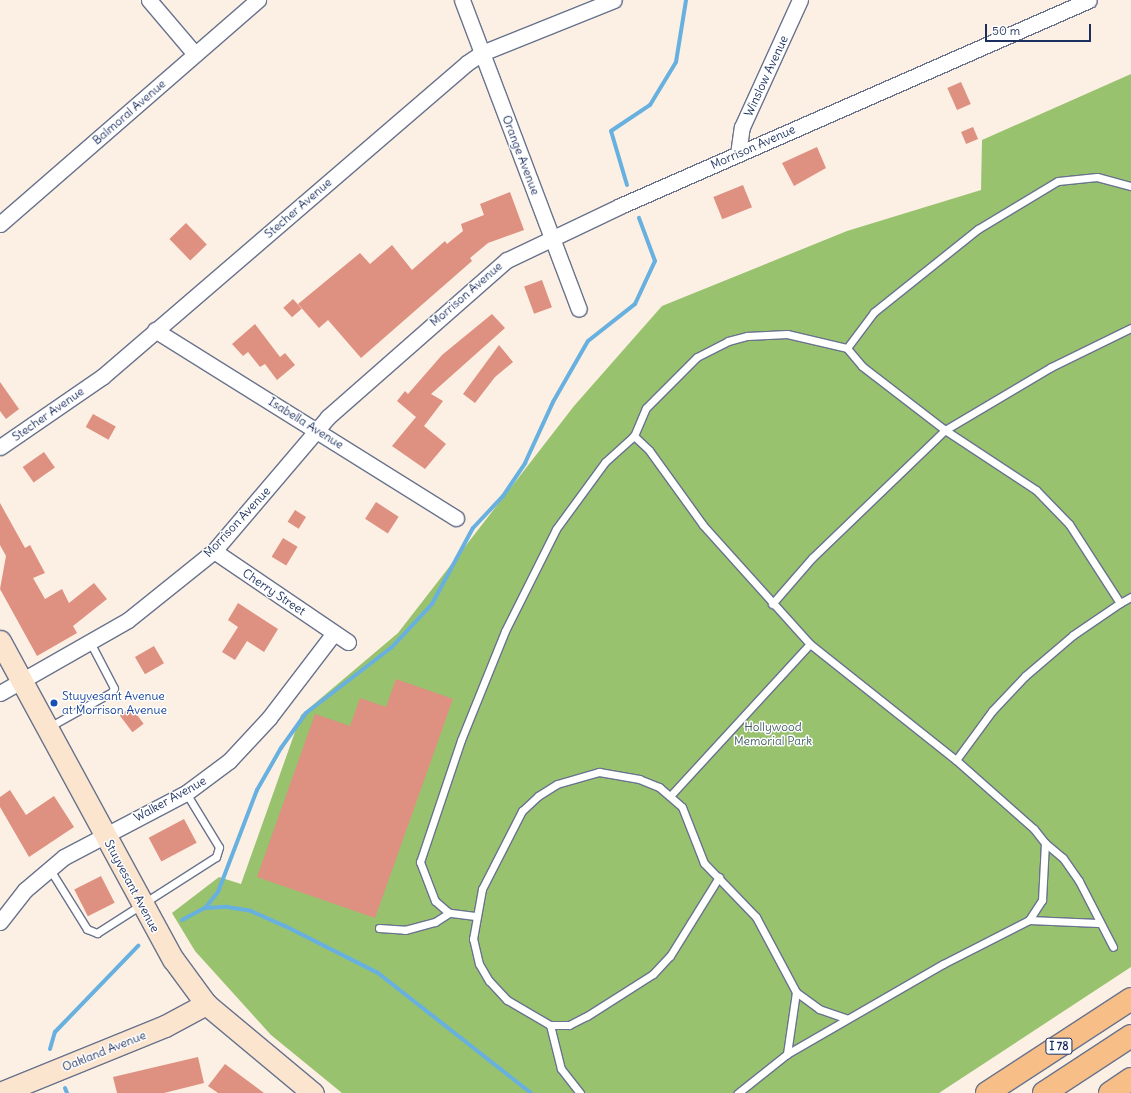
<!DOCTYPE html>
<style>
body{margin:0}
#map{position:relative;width:1131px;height:1093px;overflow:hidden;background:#fbf0e3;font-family:Delius,sans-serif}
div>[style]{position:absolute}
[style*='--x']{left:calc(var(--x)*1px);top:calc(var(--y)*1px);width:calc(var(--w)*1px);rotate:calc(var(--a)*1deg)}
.green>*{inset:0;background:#99c26f}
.stream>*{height:4px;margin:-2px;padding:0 2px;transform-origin:2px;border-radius:2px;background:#67b0df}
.building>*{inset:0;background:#de9081;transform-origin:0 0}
.roads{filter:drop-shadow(1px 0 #69738d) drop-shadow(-1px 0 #69738d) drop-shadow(0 1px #69738d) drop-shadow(0 -1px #69738d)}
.lane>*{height:7px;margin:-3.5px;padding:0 3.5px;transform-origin:3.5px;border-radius:3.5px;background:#fff}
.street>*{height:15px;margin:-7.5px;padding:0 7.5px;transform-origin:7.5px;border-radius:7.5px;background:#fff}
.secondary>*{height:21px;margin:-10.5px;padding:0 10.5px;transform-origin:10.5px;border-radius:10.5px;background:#fce5cf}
.highway>*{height:22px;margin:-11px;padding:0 11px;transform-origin:11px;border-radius:11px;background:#f7be87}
.dots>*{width:11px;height:11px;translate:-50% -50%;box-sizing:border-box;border:2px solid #fff;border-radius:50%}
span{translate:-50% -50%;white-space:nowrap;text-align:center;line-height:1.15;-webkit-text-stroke:3px #fff;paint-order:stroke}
.shield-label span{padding:1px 3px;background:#fff;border:1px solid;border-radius:3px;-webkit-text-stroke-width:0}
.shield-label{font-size:11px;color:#1b2f5e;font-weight:700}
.street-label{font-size:12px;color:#1b2f5e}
.transit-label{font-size:12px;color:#164399}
.left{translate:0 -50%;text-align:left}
.park-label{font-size:12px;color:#476264}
.scale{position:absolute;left:985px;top:24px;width:106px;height:18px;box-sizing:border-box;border:2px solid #1b2f5e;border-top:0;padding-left:5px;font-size:12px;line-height:14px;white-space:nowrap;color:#1b2f5e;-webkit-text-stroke:3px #fff;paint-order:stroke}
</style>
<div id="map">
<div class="green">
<div style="clip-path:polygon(1131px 74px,1131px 967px,939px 1093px,342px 1093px,271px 1035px,195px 951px,172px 913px,219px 877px,241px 884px,301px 715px,398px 633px,574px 406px,662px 306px,847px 231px,981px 190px,982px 140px)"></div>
</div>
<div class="stream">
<div style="--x:627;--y:185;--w:56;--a:-106.5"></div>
<div style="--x:611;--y:131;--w:47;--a:-33.7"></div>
<div style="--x:650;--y:105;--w:50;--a:-58.8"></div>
<div style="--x:676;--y:62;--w:63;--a:-80.8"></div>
<div style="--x:205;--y:908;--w:21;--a:-51"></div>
<div style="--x:218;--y:892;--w:109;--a:-69.1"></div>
<div style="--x:257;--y:790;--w:48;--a:-60.3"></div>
<div style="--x:281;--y:748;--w:43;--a:-54.5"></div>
<div style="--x:306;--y:713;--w:108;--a:-37.5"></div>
<div style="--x:392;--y:647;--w:59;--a:-47.1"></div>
<div style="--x:432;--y:604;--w:86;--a:-61.7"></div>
<div style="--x:473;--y:528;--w:44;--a:-46.8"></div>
<div style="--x:503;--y:496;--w:40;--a:-56"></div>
<div style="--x:525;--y:463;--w:67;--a:-65.3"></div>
<div style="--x:553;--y:402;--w:70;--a:-60.2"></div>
<div style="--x:588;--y:341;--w:60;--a:-38.2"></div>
<div style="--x:635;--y:304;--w:47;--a:-65.1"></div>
<div style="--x:655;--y:261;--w:46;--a:-110.4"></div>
<div style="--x:182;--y:920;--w:26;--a:-28"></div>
<div style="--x:205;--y:908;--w:22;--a:-3"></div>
<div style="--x:227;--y:907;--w:24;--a:9"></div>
<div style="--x:251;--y:911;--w:37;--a:24"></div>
<div style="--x:285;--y:926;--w:104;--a:26.8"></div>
<div style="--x:378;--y:973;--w:194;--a:38.1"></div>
<div style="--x:50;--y:1049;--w:18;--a:-74"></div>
<div style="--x:55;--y:1032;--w:120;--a:-46"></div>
<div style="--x:65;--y:1088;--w:5;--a:68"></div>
</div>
<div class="building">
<div style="left:961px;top:82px;width:24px;height:15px;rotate:66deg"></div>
<div style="left:973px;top:127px;width:13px;height:13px;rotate:67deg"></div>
<div style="clip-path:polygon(817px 147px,826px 168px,794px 186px,782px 163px)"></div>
<div style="left:743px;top:185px;width:24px;height:32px;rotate:68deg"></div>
<div style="clip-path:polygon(510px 192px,524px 230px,488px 243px,470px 258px,472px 261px,361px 358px,328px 320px,319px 328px,298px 304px,360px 253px,370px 264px,392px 245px,412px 270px,445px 241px,447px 244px,463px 231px,461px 224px,484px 215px,480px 204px)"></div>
<div style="left:186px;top:223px;width:30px;height:23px;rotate:46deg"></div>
<div style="left:542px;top:280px;width:29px;height:19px;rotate:70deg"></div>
<div style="left:293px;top:299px;width:13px;height:13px;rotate:48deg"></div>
<div style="clip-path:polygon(492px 314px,505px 328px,431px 394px,443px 401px,424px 426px,446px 444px,425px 469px,392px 446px,416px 417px,397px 401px,405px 391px,408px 394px,442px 355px)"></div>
<div style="clip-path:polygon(255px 324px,280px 357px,285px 353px,295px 365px,277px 380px,265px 364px,260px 367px,248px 352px,243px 356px,232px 344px)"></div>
<div style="clip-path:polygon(499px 345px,513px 362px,495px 377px,475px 403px,463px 394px)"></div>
<div style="clip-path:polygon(0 382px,19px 409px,6px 419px,0 411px)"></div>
<div style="left:93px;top:414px;width:26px;height:15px;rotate:29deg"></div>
<div style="left:44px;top:452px;width:19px;height:26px;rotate:55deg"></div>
<div style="left:376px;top:502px;width:27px;height:20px;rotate:33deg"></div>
<div style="clip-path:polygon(0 503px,25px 548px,30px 545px,45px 573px,33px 578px,45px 599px,62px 589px,69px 603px,94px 583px,107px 599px,73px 626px,77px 633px,37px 656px,0 589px,6px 556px,0 545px)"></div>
<div style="left:295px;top:510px;width:13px;height:14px;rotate:32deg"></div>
<div style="left:283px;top:538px;width:17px;height:22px;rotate:31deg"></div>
<div style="clip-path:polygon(238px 603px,278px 629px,264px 652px,247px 641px,235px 660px,222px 652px,238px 627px,228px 620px)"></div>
<div style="left:154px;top:646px;width:20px;height:22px;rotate:60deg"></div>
<div style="clip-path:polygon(396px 679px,453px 699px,375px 918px,257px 877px,315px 714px,350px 726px,360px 698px,386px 707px)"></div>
<div style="left:131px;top:707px;width:21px;height:14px;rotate:53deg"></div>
<div style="clip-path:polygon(10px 790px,26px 815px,54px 796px,74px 827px,29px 857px,0 807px,0 797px)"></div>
<div style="left:184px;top:819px;width:27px;height:40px;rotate:62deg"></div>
<div style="left:101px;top:876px;width:30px;height:30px;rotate:63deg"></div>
<div style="clip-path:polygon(198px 1057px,204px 1083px,164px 1093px,117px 1093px,113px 1077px)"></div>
<div style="clip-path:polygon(225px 1064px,264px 1093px,218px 1093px,208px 1086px)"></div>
</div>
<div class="roads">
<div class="lane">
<div style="--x:1120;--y:603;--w:13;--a:-29"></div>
<div style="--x:772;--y:604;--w:61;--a:-49"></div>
<div style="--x:812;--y:558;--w:185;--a:-43.9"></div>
<div style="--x:945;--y:430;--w:105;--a:-142.4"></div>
<div style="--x:862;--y:366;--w:23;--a:-130"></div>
<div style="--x:810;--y:644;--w:186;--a:38.5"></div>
<div style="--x:49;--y:727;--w:72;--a:-29.1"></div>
<div style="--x:112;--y:692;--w:4;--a:-63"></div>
<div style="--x:114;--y:688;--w:52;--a:-117.6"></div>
<div style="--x:671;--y:795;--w:205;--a:-47.4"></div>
<div style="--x:810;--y:644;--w:160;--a:-132"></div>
<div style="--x:703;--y:525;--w:92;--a:-125.8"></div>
<div style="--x:649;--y:450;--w:21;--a:-137"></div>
<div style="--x:634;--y:436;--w:30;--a:-67"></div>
<div style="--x:646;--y:408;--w:72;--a:-45"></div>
<div style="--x:697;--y:357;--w:35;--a:-27"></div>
<div style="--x:728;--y:341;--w:20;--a:-15"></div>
<div style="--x:747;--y:336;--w:40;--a:-2.9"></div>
<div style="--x:787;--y:334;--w:62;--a:13.1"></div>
<div style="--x:847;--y:348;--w:45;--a:-53.1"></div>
<div style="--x:874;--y:312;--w:133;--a:-38.6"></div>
<div style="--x:978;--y:229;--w:93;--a:-31"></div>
<div style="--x:1058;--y:181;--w:39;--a:-6"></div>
<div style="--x:1097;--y:177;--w:35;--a:15"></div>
<div style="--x:1045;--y:843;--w:23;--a:40"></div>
<div style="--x:1063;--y:858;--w:28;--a:55"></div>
<div style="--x:1079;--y:881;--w:74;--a:62.7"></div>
<div style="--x:49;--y:868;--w:72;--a:58.1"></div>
<div style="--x:87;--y:929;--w:11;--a:22"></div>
<div style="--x:97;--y:933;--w:141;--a:-32.6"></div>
<div style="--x:216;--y:857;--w:10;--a:-73"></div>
<div style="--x:219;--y:847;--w:63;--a:-121.4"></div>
<div style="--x:475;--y:916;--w:26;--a:-173"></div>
<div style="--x:449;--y:913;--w:18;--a:-139"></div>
<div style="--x:435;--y:901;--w:42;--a:-111"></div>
<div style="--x:420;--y:862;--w:129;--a:-71.4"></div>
<div style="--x:461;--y:740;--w:118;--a:-68"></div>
<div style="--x:505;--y:631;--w:114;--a:-63.4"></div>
<div style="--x:556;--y:529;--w:83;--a:-53.8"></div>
<div style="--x:605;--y:462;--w:39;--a:-42"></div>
<div style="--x:1029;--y:920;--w:69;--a:2.5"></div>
<div style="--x:379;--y:928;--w:26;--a:4"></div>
<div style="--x:405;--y:930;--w:31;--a:-15"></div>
<div style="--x:435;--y:922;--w:17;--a:-33"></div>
<div style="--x:796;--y:992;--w:29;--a:36"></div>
<div style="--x:819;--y:1009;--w:28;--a:19"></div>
<div style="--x:550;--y:1025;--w:19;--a:0"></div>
<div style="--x:569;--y:1025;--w:20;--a:-27"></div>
<div style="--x:587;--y:1016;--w:78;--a:-32.5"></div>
<div style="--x:653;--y:974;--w:25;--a:-47"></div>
<div style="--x:670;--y:956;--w:93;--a:-58.2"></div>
<div style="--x:787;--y:1054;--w:180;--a:-30"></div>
<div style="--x:943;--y:964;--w:97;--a:-27.1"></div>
<div style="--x:1029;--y:920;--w:24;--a:-57"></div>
<div style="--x:1042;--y:900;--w:57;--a:-87"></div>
<div style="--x:1045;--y:843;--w:18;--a:-128"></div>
<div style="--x:1034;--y:829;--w:104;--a:-138.5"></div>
<div style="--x:956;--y:760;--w:61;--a:-53.7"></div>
<div style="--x:992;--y:711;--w:48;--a:-46.7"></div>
<div style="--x:1025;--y:676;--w:63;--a:-40.5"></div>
<div style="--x:1073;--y:635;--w:57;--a:-34.2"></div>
<div style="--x:1120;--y:603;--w:94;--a:-122.8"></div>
<div style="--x:1069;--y:524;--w:47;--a:-134.1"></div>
<div style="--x:1036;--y:490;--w:109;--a:-146.6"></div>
<div style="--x:945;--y:430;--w:123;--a:-30.7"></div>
<div style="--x:1051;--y:367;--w:89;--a:-26"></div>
<div style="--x:580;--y:1093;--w:31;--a:-128"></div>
<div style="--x:561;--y:1069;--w:45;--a:-104"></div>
<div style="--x:550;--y:1025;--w:50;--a:-149.8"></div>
<div style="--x:507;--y:1000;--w:26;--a:-133"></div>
<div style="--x:489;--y:981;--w:20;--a:-120"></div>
<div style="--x:479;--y:964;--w:26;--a:-103"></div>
<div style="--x:473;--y:939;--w:51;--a:-79.8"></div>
<div style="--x:482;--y:889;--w:88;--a:-62.9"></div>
<div style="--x:522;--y:811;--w:22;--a:-43"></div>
<div style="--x:538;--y:796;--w:22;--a:-32"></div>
<div style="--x:557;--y:784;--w:44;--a:-15.9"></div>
<div style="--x:599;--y:772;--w:41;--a:9.9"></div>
<div style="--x:639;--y:779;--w:22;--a:22"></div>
<div style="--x:659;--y:787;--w:30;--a:41"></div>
<div style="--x:682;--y:807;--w:60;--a:68.6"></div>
<div style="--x:704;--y:863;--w:75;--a:46.1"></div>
<div style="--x:756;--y:917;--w:85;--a:61.9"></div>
<div style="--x:796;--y:992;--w:63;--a:98.3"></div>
<div style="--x:787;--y:1054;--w:63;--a:141.5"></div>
</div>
<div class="street">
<div style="--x:149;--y:0;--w:71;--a:49.6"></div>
<div style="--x:462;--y:0;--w:330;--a:69.3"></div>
<div style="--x:738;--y:154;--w:27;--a:-82"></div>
<div style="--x:742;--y:127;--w:140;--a:-65.5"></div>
<div style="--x:0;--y:224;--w:342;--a:-41"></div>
<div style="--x:155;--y:330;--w:355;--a:32"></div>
<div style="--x:0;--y:447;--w:124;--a:-34.5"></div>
<div style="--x:102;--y:377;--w:481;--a:-40.7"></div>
<div style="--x:467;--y:63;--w:18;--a:-34"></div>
<div style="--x:482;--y:53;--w:142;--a:-21.9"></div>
<div style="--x:214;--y:551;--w:162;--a:34.2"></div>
<div style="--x:0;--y:693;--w:147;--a:-29.7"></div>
<div style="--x:128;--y:620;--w:110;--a:-38.7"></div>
<div style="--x:214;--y:551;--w:176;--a:-49.6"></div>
<div style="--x:328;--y:417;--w:238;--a:-41.3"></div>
<div style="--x:507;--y:260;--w:125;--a:-25.5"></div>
<div style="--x:620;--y:206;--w:512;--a:-23.71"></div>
<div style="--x:0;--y:922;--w:41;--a:-52"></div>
<div style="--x:25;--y:890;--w:51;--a:-40.2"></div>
<div style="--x:64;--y:857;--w:138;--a:-27.7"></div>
<div style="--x:186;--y:793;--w:54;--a:-36.7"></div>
<div style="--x:229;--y:761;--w:59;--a:-47.1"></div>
<div style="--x:269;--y:718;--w:107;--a:-52.6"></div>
</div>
<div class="secondary">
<div style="--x:0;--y:641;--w:362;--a:61.5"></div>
<div style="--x:173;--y:959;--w:56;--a:53.7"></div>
<div style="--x:206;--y:1004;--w:139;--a:39.8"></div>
<div style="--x:0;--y:1093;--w:178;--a:-22.1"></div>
<div style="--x:165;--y:1026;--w:47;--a:-28.2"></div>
</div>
<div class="highway">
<div style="--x:987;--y:1093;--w:172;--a:-33.1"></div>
<div style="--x:1044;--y:1093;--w:104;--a:-33.2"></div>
<div style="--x:1110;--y:1093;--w:25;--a:-34"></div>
</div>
</div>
<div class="dots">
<div style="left:54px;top:703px;background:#1a4fb4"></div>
</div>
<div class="shield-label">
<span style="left:1059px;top:1046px">I 78</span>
</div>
<div class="street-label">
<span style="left:766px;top:76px;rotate:-65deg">Winslow Avenue</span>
<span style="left:129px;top:112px;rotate:-41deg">Balmoral Avenue</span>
<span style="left:753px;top:147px;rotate:-24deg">Morrison Avenue</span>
<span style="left:521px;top:155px;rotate:69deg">Orange Avenue</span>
<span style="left:298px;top:208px;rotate:-41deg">Stecher Avenue</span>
<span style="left:466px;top:294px;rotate:-41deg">Morrison Avenue</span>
<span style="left:48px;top:414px;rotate:-35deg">Stecher Avenue</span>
<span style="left:306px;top:423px;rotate:32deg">Isabella Avenue</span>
<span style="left:237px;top:522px;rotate:-47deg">Morrison Avenue</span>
<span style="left:274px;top:592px;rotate:34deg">Cherry Street</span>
<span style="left:170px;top:799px;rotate:-29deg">Walker Avenue</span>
<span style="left:132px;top:886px;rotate:62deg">Stuyvesant Avenue</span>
<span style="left:104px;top:1051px;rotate:-22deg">Oakland Avenue</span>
</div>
<div class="transit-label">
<span class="left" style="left:62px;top:703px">Stuyvesant Avenue<br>at Morrison Avenue</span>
</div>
<div class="park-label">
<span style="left:773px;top:734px">Hollywood<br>Memorial Park</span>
</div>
<div class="scale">50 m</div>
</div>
